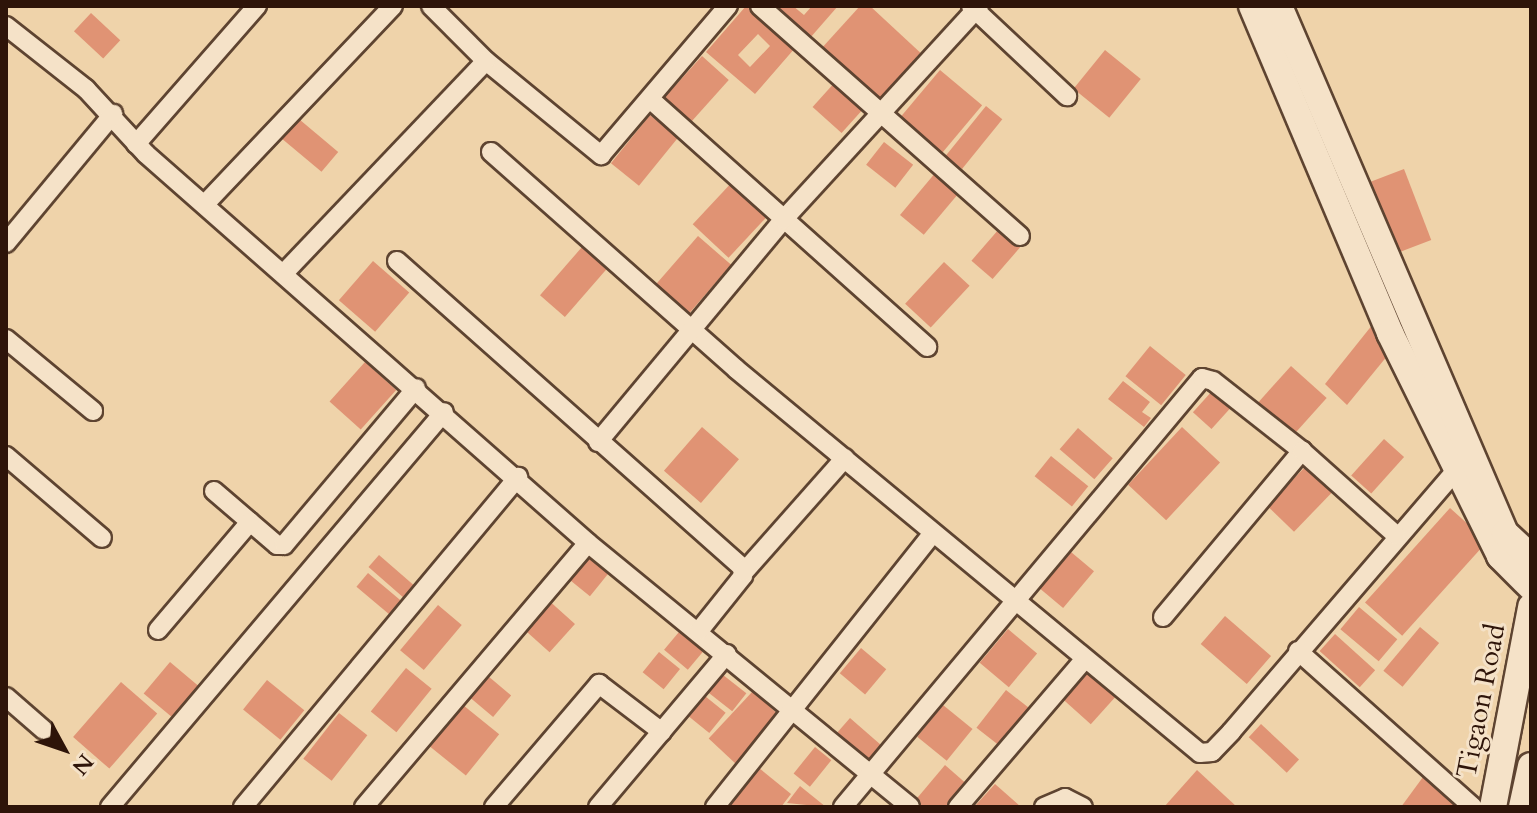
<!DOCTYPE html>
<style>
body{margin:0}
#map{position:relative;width:1537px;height:813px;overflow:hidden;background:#efd3aa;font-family:Cardo,serif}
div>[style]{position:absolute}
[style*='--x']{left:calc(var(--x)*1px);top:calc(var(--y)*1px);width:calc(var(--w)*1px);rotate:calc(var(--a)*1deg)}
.building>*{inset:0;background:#e09374;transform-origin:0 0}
.roads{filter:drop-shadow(2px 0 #5e4431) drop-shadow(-2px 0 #5e4431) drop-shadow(0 2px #5e4431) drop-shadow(0 -2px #5e4431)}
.street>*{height:18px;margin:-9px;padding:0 9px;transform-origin:9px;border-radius:9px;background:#f5e2c8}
.secondary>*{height:26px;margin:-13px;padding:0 13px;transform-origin:13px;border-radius:13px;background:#f5e2c8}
span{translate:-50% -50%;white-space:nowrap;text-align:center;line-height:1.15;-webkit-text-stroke:6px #f5e2c8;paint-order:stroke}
.street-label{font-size:28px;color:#2e1409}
.frame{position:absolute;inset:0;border:8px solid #2e1409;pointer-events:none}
.north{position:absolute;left:24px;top:709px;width:80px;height:80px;-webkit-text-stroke:6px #f5e2c8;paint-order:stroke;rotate:130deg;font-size:22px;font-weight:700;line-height:32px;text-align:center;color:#2e1409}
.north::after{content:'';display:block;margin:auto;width:28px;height:36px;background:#2e1409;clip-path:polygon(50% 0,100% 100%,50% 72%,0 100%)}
</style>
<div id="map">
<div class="building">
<div style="clip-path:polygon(evenodd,746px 6px,795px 48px,755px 94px,706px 52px,746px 6px,758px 34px,770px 46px,750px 67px,738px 55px,758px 34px)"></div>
<div style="clip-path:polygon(774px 6px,793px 6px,804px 15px,812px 6px,838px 6px,810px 38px)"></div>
<div style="clip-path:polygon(860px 6px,870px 6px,925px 57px,881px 106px,820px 50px)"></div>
<div style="left:91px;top:13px;width:40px;height:25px;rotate:43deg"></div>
<div style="left:1105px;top:50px;width:46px;height:50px;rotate:39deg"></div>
<div style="left:702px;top:56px;width:36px;height:60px;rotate:42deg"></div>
<div style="left:940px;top:70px;width:55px;height:62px;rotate:40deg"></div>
<div style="left:836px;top:81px;width:39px;height:35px;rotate:42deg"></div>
<div style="left:986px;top:106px;width:21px;height:64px;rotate:39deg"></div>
<div style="left:293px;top:114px;width:59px;height:26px;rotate:40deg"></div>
<div style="left:650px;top:115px;width:36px;height:62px;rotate:39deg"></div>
<div style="left:884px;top:142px;width:37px;height:29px;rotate:38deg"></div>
<div style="left:1404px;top:169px;width:76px;height:40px;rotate:69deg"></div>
<div style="left:936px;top:172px;width:31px;height:56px;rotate:40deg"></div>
<div style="left:735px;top:179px;width:49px;height:62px;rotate:43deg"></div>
<div style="left:999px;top:229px;width:28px;height:42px;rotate:41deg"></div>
<div style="left:698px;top:236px;width:44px;height:65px;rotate:41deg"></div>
<div style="left:582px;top:247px;width:33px;height:64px;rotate:41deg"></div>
<div style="left:373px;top:261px;width:48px;height:52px;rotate:41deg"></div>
<div style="left:944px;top:262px;width:35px;height:57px;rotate:43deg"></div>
<div style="clip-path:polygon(1373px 324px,1388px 355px,1347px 405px,1325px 384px)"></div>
<div style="left:1150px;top:346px;width:46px;height:39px;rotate:39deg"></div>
<div style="left:365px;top:362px;width:42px;height:53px;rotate:42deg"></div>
<div style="left:1291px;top:366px;width:48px;height:50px;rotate:42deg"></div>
<div style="clip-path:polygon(1123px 381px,1150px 402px,1142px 412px,1151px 418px,1144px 427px,1108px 399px)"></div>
<div style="left:1213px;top:390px;width:25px;height:30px;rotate:42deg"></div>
<div style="left:702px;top:427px;width:49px;height:58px;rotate:41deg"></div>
<div style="left:1182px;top:427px;width:52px;height:79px;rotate:43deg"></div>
<div style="left:1078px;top:428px;width:46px;height:28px;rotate:41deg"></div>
<div style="left:1384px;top:439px;width:27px;height:49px;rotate:42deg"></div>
<div style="left:1051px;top:456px;width:48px;height:26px;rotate:39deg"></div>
<div style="left:1307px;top:465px;width:37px;height:57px;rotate:44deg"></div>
<div style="left:1450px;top:508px;width:50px;height:127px;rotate:42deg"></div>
<div style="left:591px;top:552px;width:27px;height:35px;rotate:39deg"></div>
<div style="left:1071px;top:552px;width:30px;height:48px;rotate:40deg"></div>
<div style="left:379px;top:555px;width:50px;height:16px;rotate:41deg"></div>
<div style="left:368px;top:573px;width:47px;height:18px;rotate:40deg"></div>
<div style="left:546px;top:598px;width:39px;height:38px;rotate:42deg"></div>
<div style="left:438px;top:605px;width:31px;height:59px;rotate:40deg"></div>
<div style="left:1359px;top:607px;width:50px;height:29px;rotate:40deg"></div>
<div style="left:1225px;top:616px;width:61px;height:37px;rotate:41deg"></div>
<div style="left:684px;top:626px;width:31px;height:31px;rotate:40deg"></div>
<div style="left:1420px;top:627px;width:25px;height:57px;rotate:40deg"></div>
<div style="left:1008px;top:629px;width:38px;height:44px;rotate:40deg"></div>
<div style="left:1335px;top:634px;width:54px;height:23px;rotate:42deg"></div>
<div style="left:861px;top:648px;width:33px;height:33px;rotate:40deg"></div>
<div style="left:659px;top:652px;width:27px;height:26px;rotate:39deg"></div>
<div style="left:170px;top:662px;width:38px;height:41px;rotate:40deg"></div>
<div style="left:406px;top:668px;width:33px;height:56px;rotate:39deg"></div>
<div style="left:1085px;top:668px;width:42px;height:38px;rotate:42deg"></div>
<div style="left:482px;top:671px;width:38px;height:28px;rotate:40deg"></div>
<div style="left:718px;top:671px;width:36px;height:23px;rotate:38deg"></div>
<div style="left:267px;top:680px;width:48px;height:38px;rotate:39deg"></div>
<div style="left:121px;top:682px;width:48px;height:73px;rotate:41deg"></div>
<div style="left:1006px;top:690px;width:37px;height:48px;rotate:38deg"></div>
<div style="left:753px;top:691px;width:41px;height:65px;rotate:43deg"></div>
<div style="left:700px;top:692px;width:33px;height:26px;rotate:39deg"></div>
<div style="left:458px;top:701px;width:53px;height:53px;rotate:39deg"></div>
<div style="left:943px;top:705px;width:38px;height:41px;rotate:39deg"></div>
<div style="left:339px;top:713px;width:36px;height:58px;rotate:38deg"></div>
<div style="left:850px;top:718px;width:46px;height:21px;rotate:41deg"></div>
<div style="left:1261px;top:724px;width:52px;height:18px;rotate:43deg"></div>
<div style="left:815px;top:747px;width:21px;height:34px;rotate:39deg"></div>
<div style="clip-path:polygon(945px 765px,969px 786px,951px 807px,918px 807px,913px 803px)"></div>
<div style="clip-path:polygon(759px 768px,791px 794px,781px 807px,728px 807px)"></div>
<div style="clip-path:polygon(1197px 770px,1237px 807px,1164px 807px)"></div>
<div style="clip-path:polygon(1423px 777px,1465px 807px,1401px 807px)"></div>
<div style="clip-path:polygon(995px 784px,1021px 807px,974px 807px)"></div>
<div style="clip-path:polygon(800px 786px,826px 807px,787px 803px)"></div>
</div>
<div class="roads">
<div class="street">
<div style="--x:431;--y:6;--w:78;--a:45"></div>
<div style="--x:486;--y:61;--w:149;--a:39.3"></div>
<div style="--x:601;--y:155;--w:196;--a:-49.6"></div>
<div style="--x:760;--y:6;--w:347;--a:41.5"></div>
<div style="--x:971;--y:6;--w:132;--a:43.2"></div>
<div style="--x:6;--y:26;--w:102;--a:38.2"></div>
<div style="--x:86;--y:89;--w:88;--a:47.3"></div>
<div style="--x:146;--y:154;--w:589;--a:41.35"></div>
<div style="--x:588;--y:543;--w:416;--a:39.3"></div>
<div style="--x:650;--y:99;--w:372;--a:41.8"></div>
<div style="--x:136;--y:144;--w:184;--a:-48.8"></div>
<div style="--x:491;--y:152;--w:327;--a:41.5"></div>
<div style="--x:736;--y:369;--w:602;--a:39.61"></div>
<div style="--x:1200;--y:753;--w:12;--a:-5"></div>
<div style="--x:1212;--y:752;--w:28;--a:-46"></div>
<div style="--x:1231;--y:732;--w:345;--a:-49.3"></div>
<div style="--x:205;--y:204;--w:273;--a:-46.5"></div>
<div style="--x:6;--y:243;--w:168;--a:-50.3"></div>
<div style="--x:397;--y:261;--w:461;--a:41.6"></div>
<div style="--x:742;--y:567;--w:9;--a:84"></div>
<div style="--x:743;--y:576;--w:70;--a:128.7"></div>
<div style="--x:285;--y:272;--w:291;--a:-46.4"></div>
<div style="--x:6;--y:339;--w:113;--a:39.6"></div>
<div style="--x:598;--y:442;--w:289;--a:-50.2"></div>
<div style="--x:783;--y:220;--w:290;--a:-47.5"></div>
<div style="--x:6;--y:456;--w:126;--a:40.5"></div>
<div style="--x:214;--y:491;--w:83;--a:40.6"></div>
<div style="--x:277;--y:545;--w:7;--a:0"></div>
<div style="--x:284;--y:545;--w:205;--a:-49.9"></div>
<div style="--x:744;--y:572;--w:152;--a:-48.5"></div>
<div style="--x:1163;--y:617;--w:217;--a:-50.1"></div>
<div style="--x:158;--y:630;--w:142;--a:-49.6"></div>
<div style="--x:1298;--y:651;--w:234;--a:41.7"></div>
<div style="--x:6;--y:697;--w:50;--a:41"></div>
<div style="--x:110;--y:807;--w:517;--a:-49.78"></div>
<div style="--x:243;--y:807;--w:430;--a:-50.2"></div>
<div style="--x:364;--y:807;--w:346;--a:-49.7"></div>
<div style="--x:494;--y:807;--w:162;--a:-49.5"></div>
<div style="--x:599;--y:684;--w:79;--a:37.3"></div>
<div style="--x:598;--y:807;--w:200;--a:-49.9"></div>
<div style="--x:715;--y:807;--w:350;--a:-51.5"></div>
<div style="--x:843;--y:807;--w:559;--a:-50.08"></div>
<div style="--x:1202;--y:378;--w:11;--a:15"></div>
<div style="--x:1213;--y:381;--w:113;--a:38.2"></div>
<div style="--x:1302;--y:451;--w:126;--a:41.8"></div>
<div style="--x:958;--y:807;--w:195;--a:-49.4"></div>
<div style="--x:1044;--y:807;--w:23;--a:-23"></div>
<div style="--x:1065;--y:798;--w:20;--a:27"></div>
</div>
<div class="secondary">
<div style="--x:1252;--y:6;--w:355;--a:67.1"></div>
<div style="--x:1390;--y:333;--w:249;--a:63.7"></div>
<div style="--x:1500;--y:556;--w:44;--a:45"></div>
<div style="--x:1279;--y:6;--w:573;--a:66.79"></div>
<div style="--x:1505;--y:533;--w:35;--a:43"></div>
<div style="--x:1493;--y:807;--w:204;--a:-79.2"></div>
<div style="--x:1522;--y:807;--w:42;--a:-77.6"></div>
</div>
</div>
<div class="street-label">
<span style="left:1481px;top:701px;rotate:-79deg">Tigaon Road</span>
</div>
<div class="frame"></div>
<div class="north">N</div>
</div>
